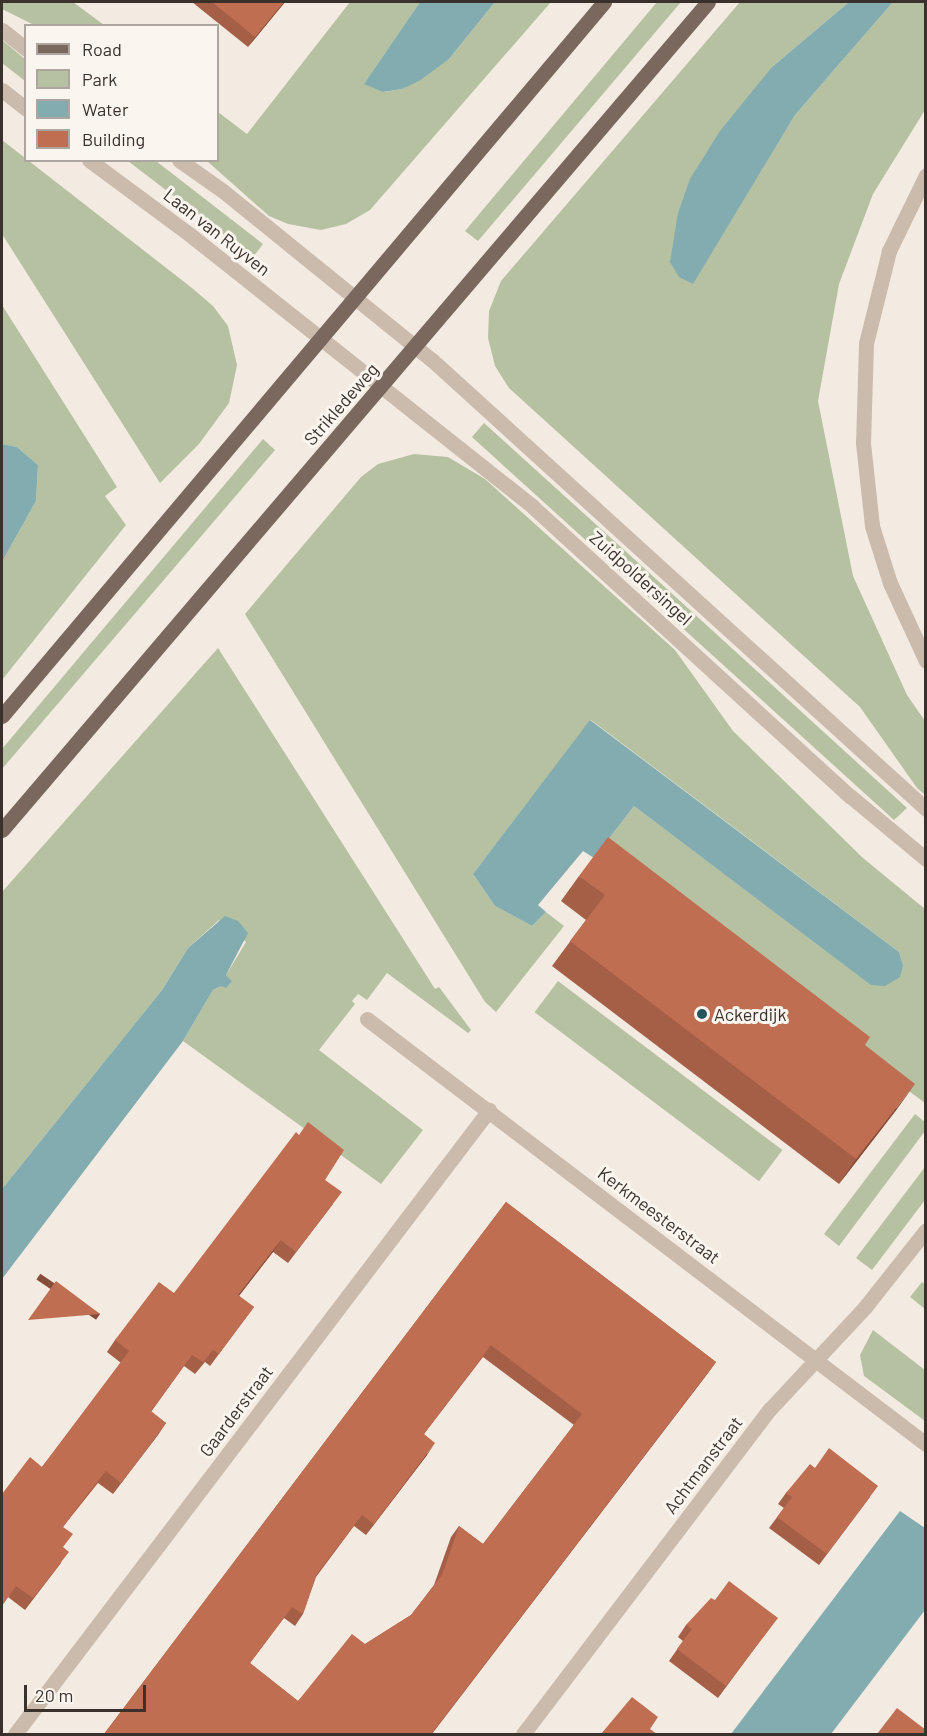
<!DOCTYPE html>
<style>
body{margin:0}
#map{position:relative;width:927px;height:1736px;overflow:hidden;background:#f3ebe1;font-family:Barlow,sans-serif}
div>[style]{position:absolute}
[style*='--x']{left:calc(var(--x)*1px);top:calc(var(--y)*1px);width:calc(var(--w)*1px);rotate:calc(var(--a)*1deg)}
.green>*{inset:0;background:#b6c1a2;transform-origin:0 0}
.water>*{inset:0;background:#82acaf}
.minor>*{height:15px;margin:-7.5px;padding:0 7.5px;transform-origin:7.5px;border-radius:7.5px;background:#cbbbad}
.major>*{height:15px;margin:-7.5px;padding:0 7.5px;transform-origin:7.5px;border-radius:7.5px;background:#7a685e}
.wall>*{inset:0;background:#a55f47}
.shaded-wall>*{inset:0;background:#864d39;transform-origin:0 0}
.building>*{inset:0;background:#c06e52}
.dots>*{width:16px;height:16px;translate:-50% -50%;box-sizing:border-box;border:3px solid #faf5ee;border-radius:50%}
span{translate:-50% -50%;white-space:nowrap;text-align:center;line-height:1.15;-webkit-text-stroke:6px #faf5ee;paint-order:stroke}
.street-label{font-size:18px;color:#3a302c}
.poi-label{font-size:18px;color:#3a302c}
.left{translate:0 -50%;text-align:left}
.frame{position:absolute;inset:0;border:3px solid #3a302c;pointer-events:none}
.legend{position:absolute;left:24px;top:24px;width:195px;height:138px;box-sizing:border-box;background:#faf5ee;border:2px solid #ada6a0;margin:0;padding:8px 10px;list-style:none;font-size:18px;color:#3a302c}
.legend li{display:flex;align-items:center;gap:12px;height:30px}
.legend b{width:30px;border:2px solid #ada6a0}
.scale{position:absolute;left:24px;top:1685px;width:122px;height:27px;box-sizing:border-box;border:3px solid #3a302c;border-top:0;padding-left:8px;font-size:18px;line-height:21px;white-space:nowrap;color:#3a302c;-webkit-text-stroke:4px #faf5ee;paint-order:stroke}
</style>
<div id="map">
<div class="green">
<div style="clip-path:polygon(2px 2px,73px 2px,104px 25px,34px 25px,2px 9px)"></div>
<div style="clip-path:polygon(350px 2px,420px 2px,365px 83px,384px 92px,402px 89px,449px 59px,495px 2px,551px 2px,370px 210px,346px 224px,321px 230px,288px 224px,269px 216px,207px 161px,218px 160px,218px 112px,247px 134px)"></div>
<div style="clip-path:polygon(657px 2px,681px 2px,478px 241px,465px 231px)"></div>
<div style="clip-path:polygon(740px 2px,849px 2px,772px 67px,693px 283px,795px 115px,893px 2px,925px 2px,925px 110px,873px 194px,839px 284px,818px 401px,853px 576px,907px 695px,925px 721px,925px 795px,917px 788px,860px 707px,509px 388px,495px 366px,488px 338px,489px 311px,501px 281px)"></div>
<div style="clip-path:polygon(2px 40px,25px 59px,25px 81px,2px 63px)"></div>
<div style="clip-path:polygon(2px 140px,192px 288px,213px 306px,228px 326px,237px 365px,229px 403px,199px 444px,160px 483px,2px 234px)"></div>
<div style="clip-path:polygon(128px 161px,156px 161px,263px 244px,253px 257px)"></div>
<div style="clip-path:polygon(2px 305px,117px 487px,105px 496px,126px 525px,2px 680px,2px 562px,36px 501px,38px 465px,17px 447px,2px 444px)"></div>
<div style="clip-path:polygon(484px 423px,633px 558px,907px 808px,894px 820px,472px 437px)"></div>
<div style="clip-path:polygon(263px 439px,275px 450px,2px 769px,2px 749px)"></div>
<div style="clip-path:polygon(414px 454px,448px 457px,485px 479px,675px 650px,733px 731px,863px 858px,925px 909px,925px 1103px,594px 858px,634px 806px,871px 984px,903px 965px,899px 952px,591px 720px,473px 874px,495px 906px,532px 926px,546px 912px,564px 926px,496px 1012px,485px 1002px,245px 614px,361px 477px,378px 464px)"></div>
<div style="clip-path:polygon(218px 648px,435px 989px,439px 987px,471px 1030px,468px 1033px,387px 973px,367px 1000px,358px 994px,352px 1001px,355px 1004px,319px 1050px,423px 1130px,381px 1184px,183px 1041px,213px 990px,231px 981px,226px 975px,246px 942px,219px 920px,188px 948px,162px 990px,2px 1189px,2px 892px)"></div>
<div style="left:558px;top:981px;width:281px;height:39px;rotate:37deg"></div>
<div style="clip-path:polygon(915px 1114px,925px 1122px,925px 1131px,839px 1246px,824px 1234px)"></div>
<div style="clip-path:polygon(925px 1167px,925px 1200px,872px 1270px,856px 1258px)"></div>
<div style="clip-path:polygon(922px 1282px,925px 1284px,925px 1309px,910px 1297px)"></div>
<div style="clip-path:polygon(873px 1330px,925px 1370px,925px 1421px,864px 1376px,860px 1355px)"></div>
</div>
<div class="water">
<div style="clip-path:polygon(420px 2px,495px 2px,449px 59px,419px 81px,402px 89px,383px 92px,364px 84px)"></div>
<div style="clip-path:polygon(849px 2px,893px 2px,795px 115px,693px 284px,679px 277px,670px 262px,678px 213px,690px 179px,720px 131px,772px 67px)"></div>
<div style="clip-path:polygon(2px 444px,17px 447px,38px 465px,36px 501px,2px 562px)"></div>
<div style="clip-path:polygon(590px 720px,899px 952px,903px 965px,900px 977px,885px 986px,871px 985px,634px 806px,594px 858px,583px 851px,538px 905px,546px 912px,532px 926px,495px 906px,473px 874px)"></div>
<div style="clip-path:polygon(225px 916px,238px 921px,248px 933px,226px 975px,232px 981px,226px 988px,221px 986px,213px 990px,183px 1041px,2px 1279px,2px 1189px,162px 990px,188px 948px)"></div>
<div style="clip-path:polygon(900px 1511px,925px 1528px,925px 1610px,831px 1734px,731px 1734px)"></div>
</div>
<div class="minor">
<div style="--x:2;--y:30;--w:31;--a:38"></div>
<div style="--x:2;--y:90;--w:31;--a:38"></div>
<div style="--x:89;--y:160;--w:124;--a:36.5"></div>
<div style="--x:189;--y:234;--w:439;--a:38.4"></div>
<div style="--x:533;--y:507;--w:429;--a:42.4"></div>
<div style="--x:850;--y:796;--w:99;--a:39.7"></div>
<div style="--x:179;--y:160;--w:54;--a:35.2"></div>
<div style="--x:223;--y:191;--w:269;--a:39"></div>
<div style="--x:432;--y:360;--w:668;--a:42.27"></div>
<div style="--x:926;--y:175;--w:85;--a:116"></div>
<div style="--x:889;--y:251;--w:95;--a:104"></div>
<div style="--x:866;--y:343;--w:100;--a:91.7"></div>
<div style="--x:863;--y:443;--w:83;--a:83.8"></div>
<div style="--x:872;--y:526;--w:60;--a:72.5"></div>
<div style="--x:890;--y:583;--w:86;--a:65.2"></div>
<div style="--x:367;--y:1019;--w:702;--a:37.25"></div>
<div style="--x:15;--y:1734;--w:784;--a:-52.78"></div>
<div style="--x:523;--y:1734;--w:408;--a:-52.8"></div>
<div style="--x:770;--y:1409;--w:139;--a:-47"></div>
<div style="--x:865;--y:1307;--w:98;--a:-51.6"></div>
</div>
<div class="major">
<div style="--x:2;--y:716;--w:934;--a:-49.86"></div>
<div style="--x:2;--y:830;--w:1088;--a:-49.55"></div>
</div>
<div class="wall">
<div style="clip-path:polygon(192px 2px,285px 2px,248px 47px)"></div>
<div style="clip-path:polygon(579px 876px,865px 1045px,897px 1109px,839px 1184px,552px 966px,586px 920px,561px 901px)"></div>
<div style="clip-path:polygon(325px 1180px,333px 1204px,288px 1263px,273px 1252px,239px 1296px,254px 1307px,210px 1366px,205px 1362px,195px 1374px,184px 1366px,151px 1412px,166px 1423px,113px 1494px,98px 1483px,74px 1513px,63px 1527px,63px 1548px,61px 1563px,25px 1610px,8px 1597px,42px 1467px,121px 1363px,107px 1352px,115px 1340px,174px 1293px)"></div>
<div style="clip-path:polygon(evenodd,506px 1202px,716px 1362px,708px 1373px,432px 1734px,104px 1734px,506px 1202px,483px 1357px,574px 1425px,483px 1544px,459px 1526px,451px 1537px,434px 1585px,411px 1615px,365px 1644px,298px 1701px,250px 1663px,284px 1618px,295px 1626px,303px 1614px,316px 1577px,354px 1526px,366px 1535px,427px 1455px,424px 1434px,483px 1357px)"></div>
<div style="clip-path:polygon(815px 1468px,870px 1497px,819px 1565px,769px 1528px,784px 1508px,778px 1504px,786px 1493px)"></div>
<div style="clip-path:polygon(715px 1600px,769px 1629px,718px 1698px,669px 1661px,683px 1641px,678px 1637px,686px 1625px)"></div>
</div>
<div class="shaded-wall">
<div style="clip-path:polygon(284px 2px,285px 2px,248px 47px,255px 37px)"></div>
<div style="clip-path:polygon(915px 1084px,897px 1109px,839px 1184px,856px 1159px)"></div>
<div style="clip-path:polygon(281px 1240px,273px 1252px,230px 1307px,238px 1295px)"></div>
<div style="left:100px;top:1314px;width:7px;height:72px;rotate:124deg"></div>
<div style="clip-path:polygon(716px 1362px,708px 1373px,431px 1734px)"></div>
<div style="clip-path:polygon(166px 1423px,158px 1435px,113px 1494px,121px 1483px)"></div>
<div style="clip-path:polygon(435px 1443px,427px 1455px,366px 1535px,374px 1524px)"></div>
</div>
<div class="building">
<div style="clip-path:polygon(212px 2px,284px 2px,255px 37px)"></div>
<div style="clip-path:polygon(608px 837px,870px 1037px,865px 1045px,915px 1084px,856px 1159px,570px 941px,605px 895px,579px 876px)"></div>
<div style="clip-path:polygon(308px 1122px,344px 1150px,325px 1180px,342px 1192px,296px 1252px,281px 1240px,238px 1295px,254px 1307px,219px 1354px,213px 1350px,203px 1362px,192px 1355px,151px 1411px,166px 1423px,121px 1483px,106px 1471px,82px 1501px,63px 1527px,73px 1534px,63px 1547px,69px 1552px,33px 1598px,16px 1586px,2px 1606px,2px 1494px,30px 1457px,42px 1467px,129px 1351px,115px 1340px,159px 1282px,174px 1293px,296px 1132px,299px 1135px)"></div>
<div style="clip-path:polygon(evenodd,506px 1202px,716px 1362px,431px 1734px,104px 1734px,506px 1202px,491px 1345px,582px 1414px,483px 1544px,459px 1526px,442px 1575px,411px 1615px,365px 1644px,352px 1634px,298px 1701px,250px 1663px,292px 1607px,303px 1614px,316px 1575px,362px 1515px,374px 1524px,435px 1443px,424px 1434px,491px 1345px)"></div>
<div style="clip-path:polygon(56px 1281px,100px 1314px,28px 1320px)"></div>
<div style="clip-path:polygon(829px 1448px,878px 1486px,827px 1554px,777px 1517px,792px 1497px,786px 1493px,810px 1464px,815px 1468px)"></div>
<div style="clip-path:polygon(729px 1581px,778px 1618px,726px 1686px,677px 1649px,692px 1629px,686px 1625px,711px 1598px,715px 1600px)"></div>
<div style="clip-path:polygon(632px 1697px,658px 1717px,650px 1729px,657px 1734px,601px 1734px)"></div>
<div style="clip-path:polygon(897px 1708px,926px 1730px,926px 1734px,877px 1734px)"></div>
</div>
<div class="dots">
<div style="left:702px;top:1014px;background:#23555a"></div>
</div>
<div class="street-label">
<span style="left:217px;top:232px;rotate:38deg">Laan van Ruyven</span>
<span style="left:341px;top:404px;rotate:-49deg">Strikledeweg</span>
<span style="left:641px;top:578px;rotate:42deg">Zuidpoldersingel</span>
<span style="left:659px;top:1215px;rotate:37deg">Kerkmeesterstraat</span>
<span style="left:236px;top:1411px;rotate:-53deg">Gaarderstraat</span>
<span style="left:703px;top:1465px;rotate:-53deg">Achtmanstraat</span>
</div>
<div class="poi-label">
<span class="left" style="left:714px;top:1014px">Ackerdijk</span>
</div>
<div class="frame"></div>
<ul class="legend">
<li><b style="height:8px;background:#7a685e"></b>Road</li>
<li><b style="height:16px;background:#b6c1a2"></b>Park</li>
<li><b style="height:16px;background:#82acaf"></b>Water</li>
<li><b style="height:16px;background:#c06e52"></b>Building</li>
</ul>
<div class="scale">20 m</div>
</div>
